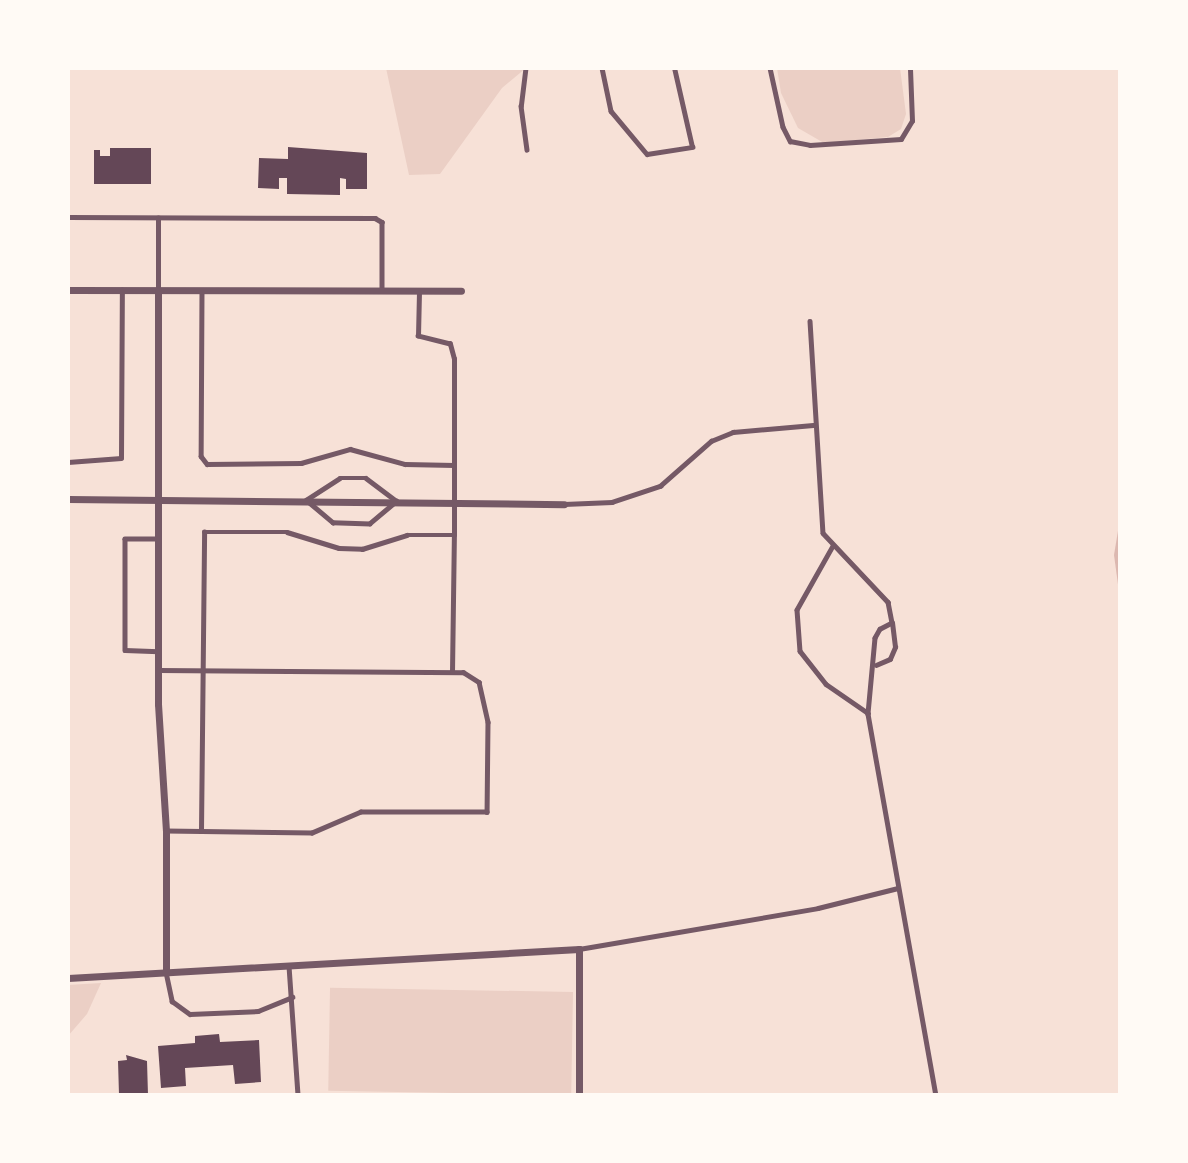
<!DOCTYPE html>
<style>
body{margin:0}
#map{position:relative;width:1188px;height:1163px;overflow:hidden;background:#f7e1d7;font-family:Cabin,sans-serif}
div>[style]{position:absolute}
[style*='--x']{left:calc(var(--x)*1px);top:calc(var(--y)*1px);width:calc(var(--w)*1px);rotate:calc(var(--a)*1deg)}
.green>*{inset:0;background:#ebcfc5;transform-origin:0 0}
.water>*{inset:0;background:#dcb8b0}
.building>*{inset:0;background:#644757}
.service>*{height:4.5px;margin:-2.25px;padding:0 2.25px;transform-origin:2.25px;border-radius:2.25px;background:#755966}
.minor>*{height:7px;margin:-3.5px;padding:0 3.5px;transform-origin:3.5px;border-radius:3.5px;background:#755966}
span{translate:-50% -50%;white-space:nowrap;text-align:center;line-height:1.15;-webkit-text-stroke:7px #fffaf5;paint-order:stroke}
.frame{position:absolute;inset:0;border:70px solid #fffaf5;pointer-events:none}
</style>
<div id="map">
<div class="green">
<div style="clip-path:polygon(386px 68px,526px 68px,502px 88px,440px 174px,409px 175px)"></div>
<div style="clip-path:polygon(777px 68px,900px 68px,906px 114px,901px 129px,888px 137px,824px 143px,798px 128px,781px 93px)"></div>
<div style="clip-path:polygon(101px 983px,87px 1014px,68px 1036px,68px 985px)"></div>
<div style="left:573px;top:992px;width:103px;height:243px;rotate:91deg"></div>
</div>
<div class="water">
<div style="clip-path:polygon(1120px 519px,1120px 599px,1114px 555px)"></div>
</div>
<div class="building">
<div style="clip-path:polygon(288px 147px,367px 153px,367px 189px,346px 189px,346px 179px,340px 178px,340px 195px,287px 194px,287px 178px,279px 178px,279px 189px,258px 188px,259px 158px,288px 159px)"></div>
<div style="clip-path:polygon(110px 148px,151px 148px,151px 184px,94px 184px,94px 150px,100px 150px,100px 156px,110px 156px)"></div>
<div style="clip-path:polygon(219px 1034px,220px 1042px,259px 1040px,261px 1082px,235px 1084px,233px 1065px,185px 1068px,186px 1086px,161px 1088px,158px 1046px,195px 1043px,195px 1036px)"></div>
<div style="clip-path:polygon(126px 1055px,147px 1061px,148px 1095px,119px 1095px,118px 1061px,127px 1060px)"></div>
</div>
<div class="service">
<div style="--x:526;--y:68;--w:38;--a:97"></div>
<div style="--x:521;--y:106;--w:44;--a:82.2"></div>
<div style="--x:602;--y:68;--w:44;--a:78.2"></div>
<div style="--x:611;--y:111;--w:56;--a:50.1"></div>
<div style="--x:647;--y:154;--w:46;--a:-8.8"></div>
<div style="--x:692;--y:147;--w:81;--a:-102.8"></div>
<div style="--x:770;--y:68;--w:60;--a:77.6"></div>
<div style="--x:783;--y:127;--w:16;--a:63"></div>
<div style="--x:790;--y:141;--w:20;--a:11"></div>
<div style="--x:810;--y:145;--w:91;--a:-3.8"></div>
<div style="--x:901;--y:139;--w:21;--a:-59"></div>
<div style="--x:912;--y:121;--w:53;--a:-92.2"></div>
<div style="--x:68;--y:217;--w:307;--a:0.2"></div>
<div style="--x:375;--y:218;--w:8;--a:30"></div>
<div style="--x:382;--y:222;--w:68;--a:90"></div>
<div style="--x:158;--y:290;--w:72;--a:-90"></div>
<div style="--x:202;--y:291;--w:165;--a:90.3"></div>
<div style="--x:201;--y:456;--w:10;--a:53"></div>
<div style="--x:207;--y:464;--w:94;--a:-0.6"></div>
<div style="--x:301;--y:463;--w:51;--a:-15.9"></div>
<div style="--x:350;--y:449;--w:57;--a:15.3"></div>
<div style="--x:405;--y:464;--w:49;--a:1.2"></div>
<div style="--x:810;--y:321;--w:212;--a:86.5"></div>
<div style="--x:823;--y:533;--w:95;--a:46.7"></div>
<div style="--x:888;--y:602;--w:21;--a:79"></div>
<div style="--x:68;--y:462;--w:53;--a:-4.3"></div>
<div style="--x:121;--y:458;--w:168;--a:-89.7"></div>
<div style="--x:340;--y:478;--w:26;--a:0"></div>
<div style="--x:366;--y:478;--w:39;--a:37"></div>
<div style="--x:397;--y:501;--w:35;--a:140"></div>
<div style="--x:370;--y:524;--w:37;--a:-178"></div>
<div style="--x:333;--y:523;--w:35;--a:-140"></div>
<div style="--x:306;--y:500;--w:40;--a:-32.9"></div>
<div style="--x:564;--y:504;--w:48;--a:-2.4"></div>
<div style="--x:612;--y:502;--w:51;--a:-18.4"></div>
<div style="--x:660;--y:486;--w:68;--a:-41.4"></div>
<div style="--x:711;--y:441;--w:24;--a:-22"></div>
<div style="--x:733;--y:432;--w:80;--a:-5"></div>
<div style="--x:157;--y:539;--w:32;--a:180"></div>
<div style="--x:125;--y:539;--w:111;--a:90"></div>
<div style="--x:125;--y:650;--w:33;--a:2"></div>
<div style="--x:833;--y:546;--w:73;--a:119.4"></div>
<div style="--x:797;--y:610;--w:41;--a:85.8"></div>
<div style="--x:800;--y:651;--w:42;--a:51.8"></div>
<div style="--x:826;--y:684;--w:51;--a:34.6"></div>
<div style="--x:876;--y:665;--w:15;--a:-23"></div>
<div style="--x:890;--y:659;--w:13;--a:-67"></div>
<div style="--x:895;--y:647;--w:24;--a:-97"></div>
<div style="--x:892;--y:623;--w:13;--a:153"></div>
<div style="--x:880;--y:629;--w:10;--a:119"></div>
<div style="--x:875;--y:638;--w:76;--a:95.3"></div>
<div style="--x:868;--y:714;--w:387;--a:79.9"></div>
<div style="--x:159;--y:670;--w:304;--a:0.4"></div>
<div style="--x:463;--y:672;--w:19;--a:32"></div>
<div style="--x:479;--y:682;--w:41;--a:77.3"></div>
<div style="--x:488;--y:722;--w:90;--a:90.6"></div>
<div style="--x:487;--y:812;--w:126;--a:180"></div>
<div style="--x:361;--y:812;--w:53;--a:156.8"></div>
<div style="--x:312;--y:833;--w:146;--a:-179.2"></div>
<div style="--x:452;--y:672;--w:137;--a:-89.2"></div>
<div style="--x:201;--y:830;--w:298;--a:-89.4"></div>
<div style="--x:204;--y:532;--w:83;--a:0"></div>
<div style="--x:287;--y:532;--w:54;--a:17.1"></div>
<div style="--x:339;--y:548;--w:23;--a:2"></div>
<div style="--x:362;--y:549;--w:47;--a:-17.3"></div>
<div style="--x:407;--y:535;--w:47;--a:0"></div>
<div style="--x:454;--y:535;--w:176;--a:-90"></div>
<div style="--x:454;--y:359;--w:16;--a:-105"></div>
<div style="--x:450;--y:344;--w:33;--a:-166"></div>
<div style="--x:418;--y:336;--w:45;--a:-88.7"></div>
<div style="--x:579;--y:949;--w:242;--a:-9.7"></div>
<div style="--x:818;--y:908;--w:82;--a:-14"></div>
<div style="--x:289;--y:966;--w:129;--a:86"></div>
<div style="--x:166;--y:972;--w:30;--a:78"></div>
<div style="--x:172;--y:1001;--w:22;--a:36"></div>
<div style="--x:190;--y:1014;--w:68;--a:-2.5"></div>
<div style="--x:258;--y:1011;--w:37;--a:-22"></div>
</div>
<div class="minor">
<div style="--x:68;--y:290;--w:393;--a:0.1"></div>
<div style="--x:158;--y:291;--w:413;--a:90"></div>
<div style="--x:158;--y:704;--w:127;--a:86.4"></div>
<div style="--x:166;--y:831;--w:140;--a:90"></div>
<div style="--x:68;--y:499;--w:496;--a:0.6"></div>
<div style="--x:68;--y:978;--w:512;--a:-3.25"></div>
<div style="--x:579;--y:949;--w:146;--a:90"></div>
</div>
<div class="frame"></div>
</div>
